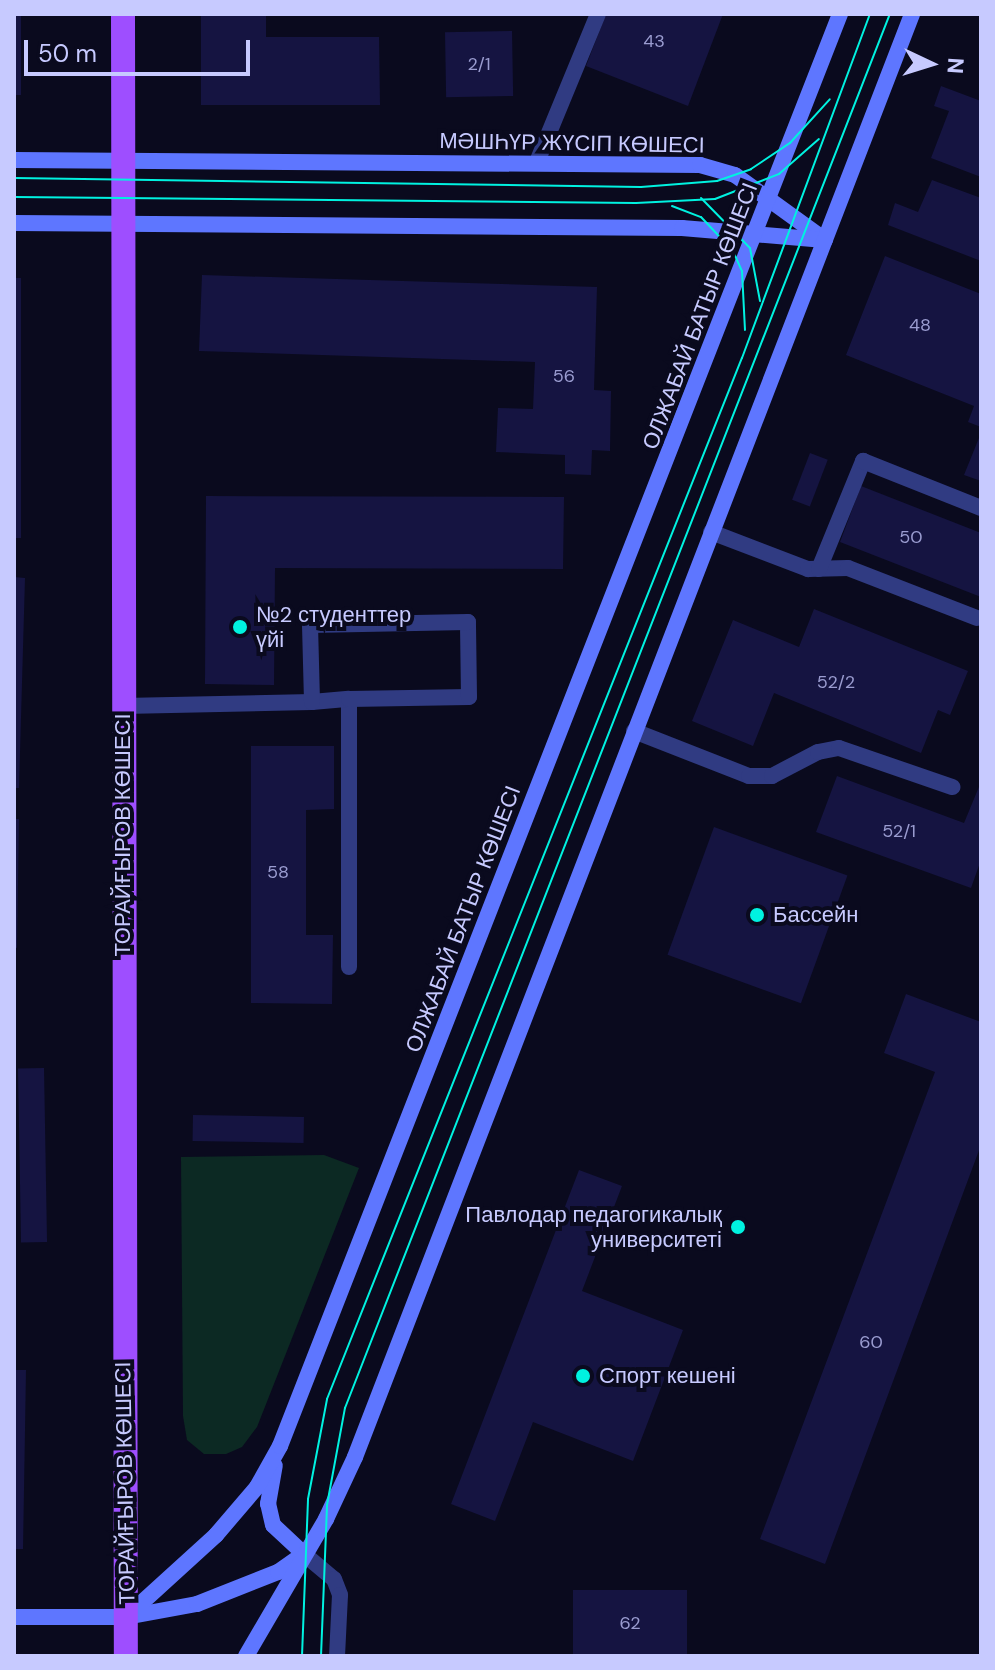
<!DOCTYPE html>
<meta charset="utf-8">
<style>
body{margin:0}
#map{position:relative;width:995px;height:1670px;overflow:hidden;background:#0a0a1e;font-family:"DM Sans",sans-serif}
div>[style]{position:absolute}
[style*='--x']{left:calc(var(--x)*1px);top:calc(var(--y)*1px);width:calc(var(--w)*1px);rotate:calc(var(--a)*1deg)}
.green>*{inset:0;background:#0c2923}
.building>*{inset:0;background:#151441;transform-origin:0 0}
.lane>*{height:16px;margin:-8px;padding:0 8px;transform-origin:8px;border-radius:8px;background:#303b82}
.secondary>*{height:16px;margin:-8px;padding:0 8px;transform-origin:8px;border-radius:8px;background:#5e76ff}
.primary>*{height:24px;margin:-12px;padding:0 12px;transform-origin:12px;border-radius:12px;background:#9e4eff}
.tram>*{height:2px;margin:-1px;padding:0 1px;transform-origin:1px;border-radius:1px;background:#00f2e0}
.dots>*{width:22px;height:22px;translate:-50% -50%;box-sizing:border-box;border:4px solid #0a0a1e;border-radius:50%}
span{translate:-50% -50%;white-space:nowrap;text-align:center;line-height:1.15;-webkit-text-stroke:8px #0a0a1e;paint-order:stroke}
.number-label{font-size:18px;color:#9a9cd0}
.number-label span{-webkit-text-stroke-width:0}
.street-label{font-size:22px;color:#c7caff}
.poi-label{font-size:22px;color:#c7caff}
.left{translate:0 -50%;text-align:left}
.right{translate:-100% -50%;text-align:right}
.frame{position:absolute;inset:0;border:16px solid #c7caff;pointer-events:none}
.north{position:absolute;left:891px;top:24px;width:80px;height:80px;-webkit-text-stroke:6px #0a0a1e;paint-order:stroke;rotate:94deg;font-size:22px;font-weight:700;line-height:32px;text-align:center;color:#c7caff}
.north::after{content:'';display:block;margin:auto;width:28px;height:36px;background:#c7caff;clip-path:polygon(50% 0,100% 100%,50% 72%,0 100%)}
.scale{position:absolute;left:24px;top:40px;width:226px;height:36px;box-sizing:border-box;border:4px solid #c7caff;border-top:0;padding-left:10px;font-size:24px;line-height:28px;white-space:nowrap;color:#c7caff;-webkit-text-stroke:6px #0a0a1e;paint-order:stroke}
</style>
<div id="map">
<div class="green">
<div style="clip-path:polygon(324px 1155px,359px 1168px,257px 1427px,242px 1447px,226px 1454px,204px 1454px,187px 1440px,183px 1416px,181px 1157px)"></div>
</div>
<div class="building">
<div style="left:14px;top:14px;width:7px;height:81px"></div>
<div style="clip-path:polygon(201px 14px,266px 14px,266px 37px,379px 37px,380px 105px,201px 105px)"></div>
<div style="clip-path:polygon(606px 14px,723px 14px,688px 106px,586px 66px)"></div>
<div style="left:512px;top:31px;width:65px;height:67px;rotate:89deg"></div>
<div style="clip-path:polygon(941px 86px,981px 101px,981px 177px,931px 158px,949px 111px,934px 106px)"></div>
<div style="clip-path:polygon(932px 180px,981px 198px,981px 261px,888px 225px,895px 203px,918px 212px)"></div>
<div style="clip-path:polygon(885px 256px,981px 294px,981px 427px,968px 422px,974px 406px,846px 355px)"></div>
<div style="clip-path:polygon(202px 275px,597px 287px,594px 390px,611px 391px,610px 451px,592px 450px,591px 475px,565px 474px,565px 455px,496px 452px,498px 408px,533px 409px,535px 362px,199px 351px)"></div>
<div style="left:14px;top:278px;width:7px;height:260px"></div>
<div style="clip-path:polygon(981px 433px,981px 481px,964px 475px)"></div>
<div style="left:810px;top:453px;width:19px;height:50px;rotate:21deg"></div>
<div style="clip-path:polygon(861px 486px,981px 533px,981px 597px,840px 542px)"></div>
<div style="clip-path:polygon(206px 496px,564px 497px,563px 569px,275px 568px,274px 685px,205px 684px)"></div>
<div style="clip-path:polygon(14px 577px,25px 578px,19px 788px,14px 788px)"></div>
<div style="clip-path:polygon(814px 609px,968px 671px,950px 715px,938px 710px,921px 753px,774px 693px,753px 746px,692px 721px,733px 620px,799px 647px)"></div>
<div style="clip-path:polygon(251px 746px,334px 746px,334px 809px,306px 810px,306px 935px,333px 935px,332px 1004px,251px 1003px)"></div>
<div style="clip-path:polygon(837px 776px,964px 823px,981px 782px,981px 860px,971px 888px,816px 832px)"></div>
<div style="clip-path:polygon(14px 819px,19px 819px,17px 948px,14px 947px)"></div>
<div style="left:714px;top:827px;width:142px;height:136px;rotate:20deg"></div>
<div style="clip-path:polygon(906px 994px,981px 1022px,981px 1145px,825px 1564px,760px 1539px,935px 1072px,884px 1053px)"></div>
<div style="left:44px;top:1068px;width:174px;height:26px;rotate:89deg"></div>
<div style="left:193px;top:1115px;width:111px;height:26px;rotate:1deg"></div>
<div style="clip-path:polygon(579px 1170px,622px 1186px,582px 1291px,683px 1330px,633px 1461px,533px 1422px,495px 1521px,451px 1504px)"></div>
<div style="clip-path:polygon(14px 1370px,26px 1370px,23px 1549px,14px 1549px)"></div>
<div style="left:573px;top:1590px;width:114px;height:66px"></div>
</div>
<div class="lane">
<div style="--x:537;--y:162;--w:160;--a:-67.6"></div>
<div style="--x:711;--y:532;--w:104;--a:20.9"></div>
<div style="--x:808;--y:569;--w:40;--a:-1.4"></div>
<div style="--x:848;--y:568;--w:138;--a:21.2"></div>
<div style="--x:819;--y:569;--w:117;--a:-67.8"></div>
<div style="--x:863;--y:461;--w:127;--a:21.7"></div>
<div style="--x:349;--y:699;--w:268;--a:90"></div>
<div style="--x:123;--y:706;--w:189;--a:-1.2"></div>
<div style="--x:312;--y:702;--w:37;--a:-5"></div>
<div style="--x:349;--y:699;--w:120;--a:-1"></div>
<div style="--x:469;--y:697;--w:75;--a:-90.8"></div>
<div style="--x:468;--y:622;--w:158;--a:178.9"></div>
<div style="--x:310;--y:625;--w:77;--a:88.5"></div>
<div style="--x:634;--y:731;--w:123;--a:21.4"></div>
<div style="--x:749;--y:776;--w:23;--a:0"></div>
<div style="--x:772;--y:776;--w:52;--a:-27.6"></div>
<div style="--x:818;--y:752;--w:21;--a:-11"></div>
<div style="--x:839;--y:748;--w:120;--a:19"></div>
<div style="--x:304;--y:1554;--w:39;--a:40"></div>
<div style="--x:334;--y:1579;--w:17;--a:69"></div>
<div style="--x:340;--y:1595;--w:61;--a:92.8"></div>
</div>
<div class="secondary">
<div style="--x:14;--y:160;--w:686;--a:0.42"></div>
<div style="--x:700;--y:165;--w:36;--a:16"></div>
<div style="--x:735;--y:175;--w:111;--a:35.8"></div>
<div style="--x:14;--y:223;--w:668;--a:0.43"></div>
<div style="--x:682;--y:228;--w:143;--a:4.8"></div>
<div style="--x:14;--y:1617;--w:112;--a:0"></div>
<div style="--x:126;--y:1617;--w:72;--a:-10.4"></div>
<div style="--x:197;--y:1604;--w:87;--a:-21.6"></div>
<div style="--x:278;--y:1572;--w:32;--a:-35"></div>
<div style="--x:304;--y:1554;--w:42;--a:-136.9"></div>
<div style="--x:273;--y:1525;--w:22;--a:-103"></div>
<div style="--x:268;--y:1504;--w:39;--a:-80"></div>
<div style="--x:126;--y:1617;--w:122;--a:-42.3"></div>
<div style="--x:216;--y:1535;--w:63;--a:-49.5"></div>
<div style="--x:257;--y:1487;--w:47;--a:-60.7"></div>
<div style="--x:280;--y:1446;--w:1538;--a:-68.64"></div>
<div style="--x:246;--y:1656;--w:159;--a:-59.7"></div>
<div style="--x:326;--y:1519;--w:68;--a:-64.9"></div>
<div style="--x:355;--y:1457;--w:1547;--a:-68.89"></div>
</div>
<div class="primary">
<div style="--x:123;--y:14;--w:1642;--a:89.9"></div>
</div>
<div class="tram">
<div style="--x:14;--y:178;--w:627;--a:0.82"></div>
<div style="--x:641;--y:187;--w:76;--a:-4.5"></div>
<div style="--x:717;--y:181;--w:36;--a:-19"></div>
<div style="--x:751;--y:169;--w:47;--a:-33.7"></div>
<div style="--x:790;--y:143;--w:59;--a:-47.7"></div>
<div style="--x:14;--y:197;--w:622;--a:0.55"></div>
<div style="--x:636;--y:203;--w:79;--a:-2.9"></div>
<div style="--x:715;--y:199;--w:69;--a:-21.3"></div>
<div style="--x:779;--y:174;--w:53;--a:-41.2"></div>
<div style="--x:701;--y:198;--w:70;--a:45.6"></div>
<div style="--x:750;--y:248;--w:54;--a:79.3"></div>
<div style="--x:672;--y:206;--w:31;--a:21"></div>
<div style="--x:701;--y:217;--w:47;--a:46.7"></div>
<div style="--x:733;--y:251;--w:22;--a:66"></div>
<div style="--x:742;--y:271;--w:59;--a:87.1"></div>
<div style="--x:302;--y:1656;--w:157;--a:-87.8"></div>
<div style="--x:308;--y:1499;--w:102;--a:-79.2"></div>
<div style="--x:327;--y:1399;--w:1121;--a:-68.27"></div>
<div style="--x:742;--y:358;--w:367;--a:-69.6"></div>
<div style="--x:321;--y:1656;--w:151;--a:-87.7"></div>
<div style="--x:327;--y:1505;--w:99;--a:-79.5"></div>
<div style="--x:345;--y:1408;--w:1497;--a:-68.65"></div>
</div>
<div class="dots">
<div style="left:240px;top:627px;background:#00f2e0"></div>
<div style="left:757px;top:915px;background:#00f2e0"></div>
<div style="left:738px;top:1227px;background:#00f2e0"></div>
<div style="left:583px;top:1376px;background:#00f2e0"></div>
</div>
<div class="number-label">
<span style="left:654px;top:41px">43</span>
<span style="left:479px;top:64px">2/1</span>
<span style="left:920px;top:325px">48</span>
<span style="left:564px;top:376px">56</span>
<span style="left:911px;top:537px">50</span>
<span style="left:836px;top:682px">52/2</span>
<span style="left:899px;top:831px">52/1</span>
<span style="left:278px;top:872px">58</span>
<span style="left:871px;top:1342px">60</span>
<span style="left:630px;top:1623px">62</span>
</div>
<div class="street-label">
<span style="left:572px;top:143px;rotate:1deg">МӘШҺҮР ЖҮСІП КӨШЕСІ</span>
<span style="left:700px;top:316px;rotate:-69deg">ОЛЖАБАЙ БАТЫР КӨШЕСІ</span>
<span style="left:123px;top:835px;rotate:-90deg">ТОРАЙҒЫРОВ КӨШЕСІ</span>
<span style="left:463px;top:919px;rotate:-69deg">ОЛЖАБАЙ БАТЫР КӨШЕСІ</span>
<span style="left:125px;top:1483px;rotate:-91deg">ТОРАЙҒЫРОВ КӨШЕСІ</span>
</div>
<div class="poi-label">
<span class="left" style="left:256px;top:627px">№2 студенттер<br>үйі</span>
<span class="left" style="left:773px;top:915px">Бассейн</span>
<span class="right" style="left:722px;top:1227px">Павлодар педагогикалық<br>университеті</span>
<span class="left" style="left:599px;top:1376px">Спорт кешені</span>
</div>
<div class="frame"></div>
<div class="north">N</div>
<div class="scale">50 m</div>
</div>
